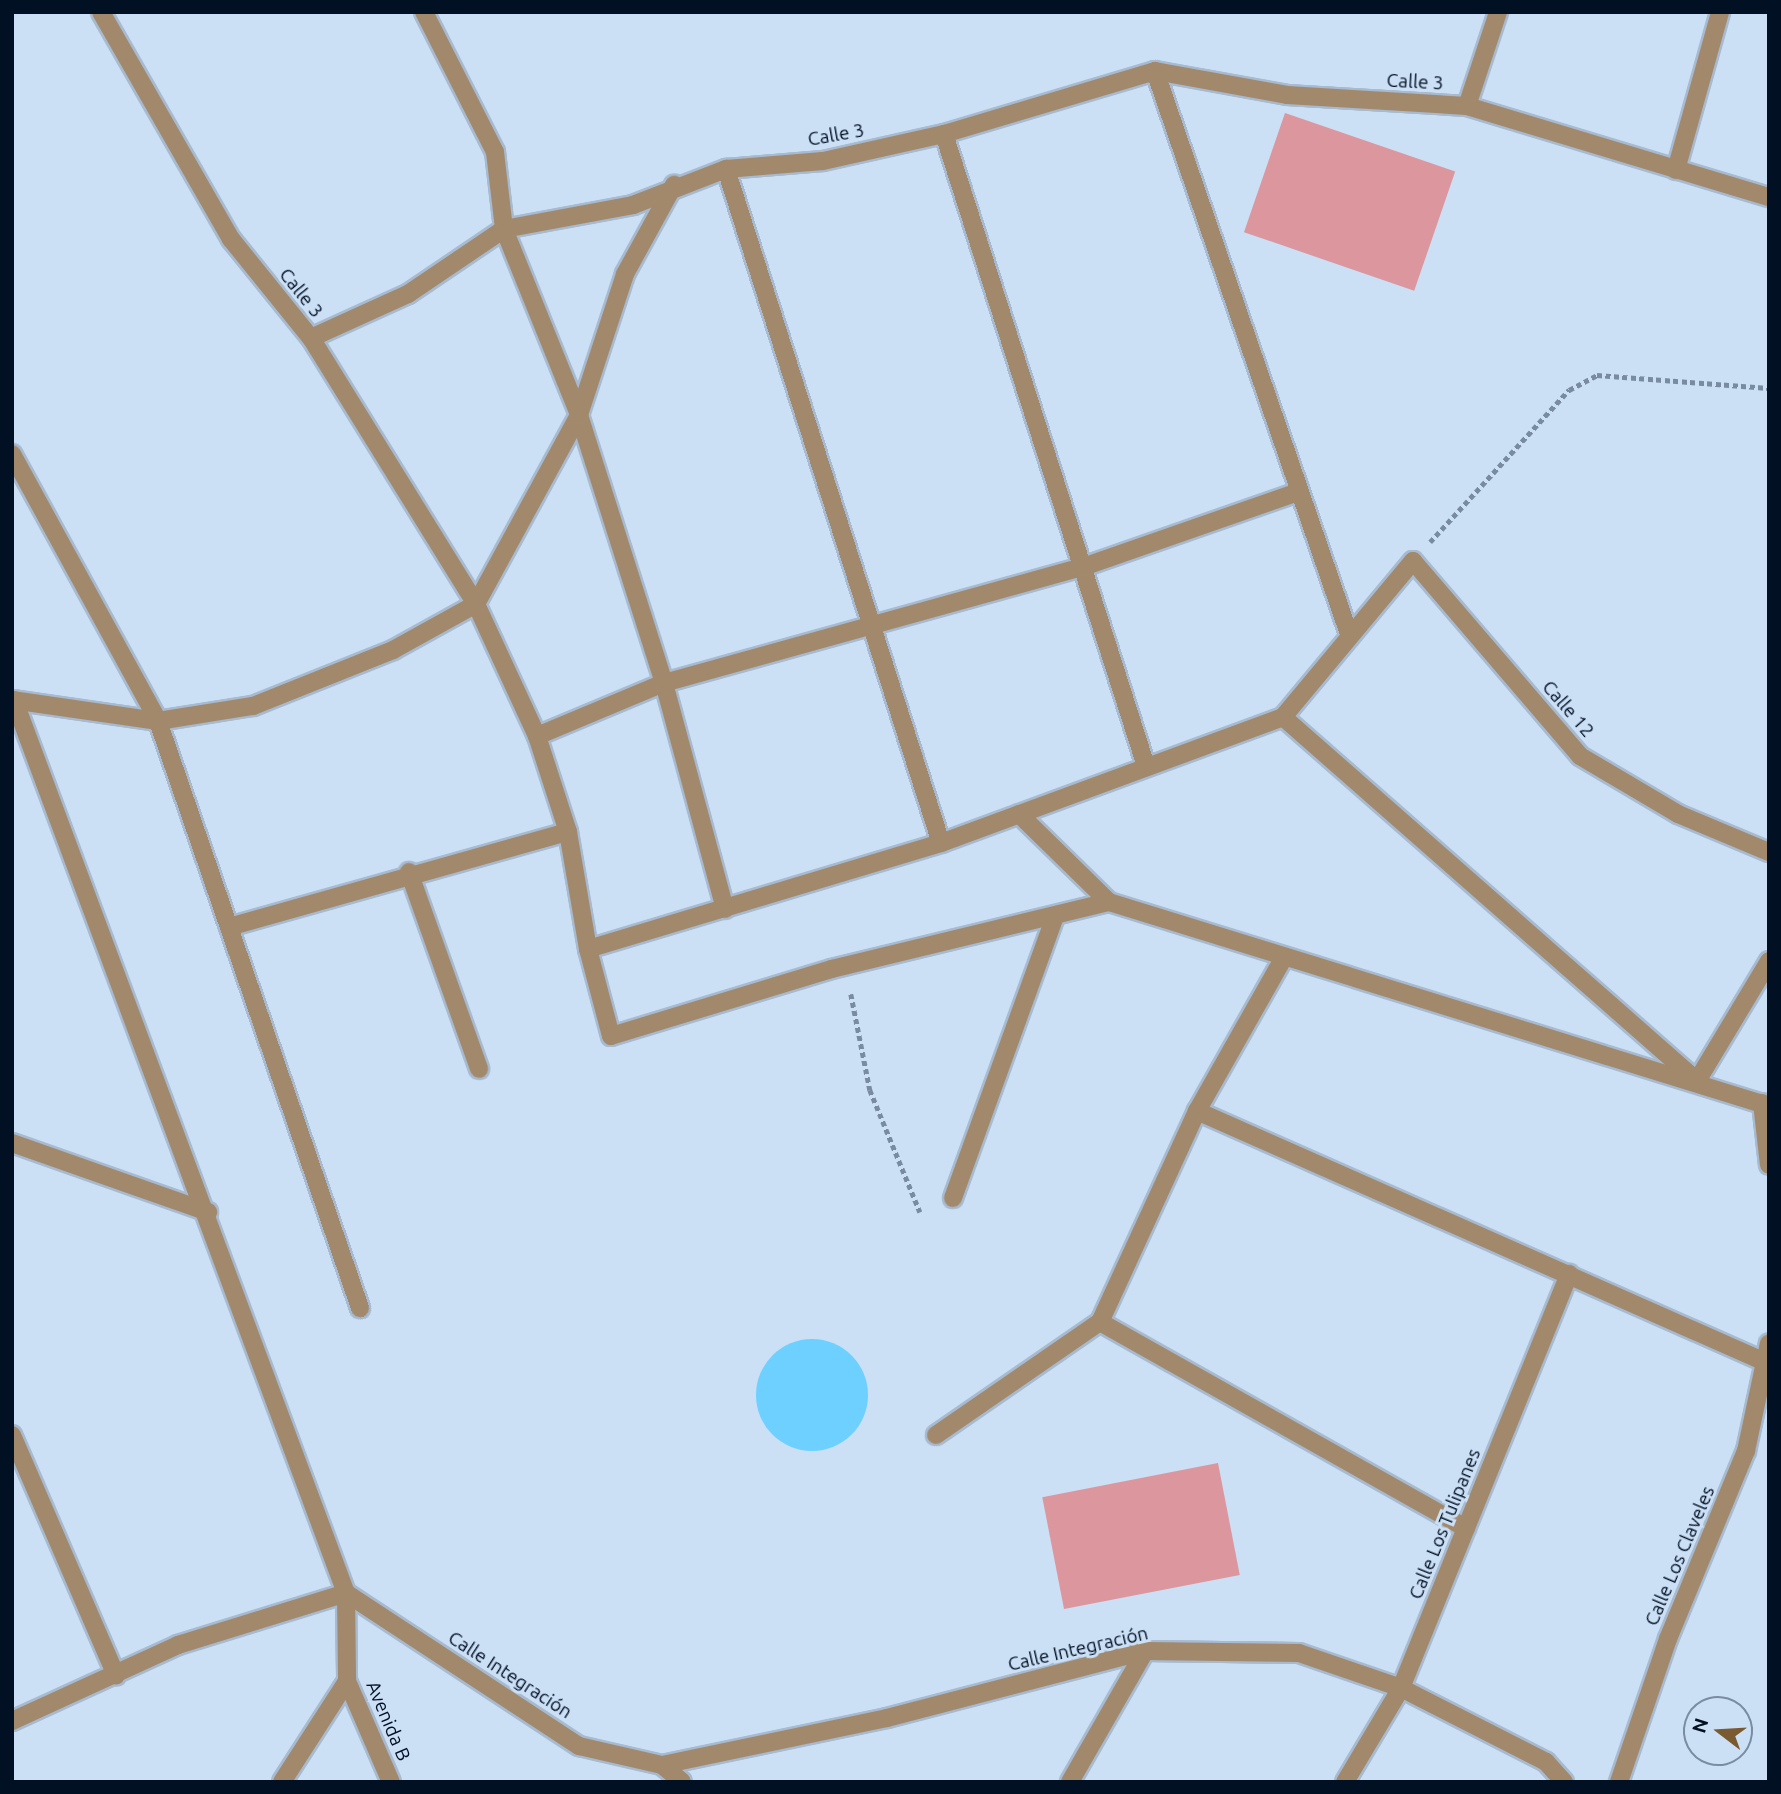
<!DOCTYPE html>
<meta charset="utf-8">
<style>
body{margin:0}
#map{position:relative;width:1781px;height:1794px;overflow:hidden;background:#cbdff5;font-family:Ubuntu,sans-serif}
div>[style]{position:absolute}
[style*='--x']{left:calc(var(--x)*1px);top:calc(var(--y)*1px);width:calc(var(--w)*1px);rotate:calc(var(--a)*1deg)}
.green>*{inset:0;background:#db969e;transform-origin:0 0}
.building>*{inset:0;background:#6ed0ff}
.round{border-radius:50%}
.path>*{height:4.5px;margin-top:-2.25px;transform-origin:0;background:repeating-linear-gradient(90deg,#798ba0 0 5px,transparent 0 8.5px)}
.roads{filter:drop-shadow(2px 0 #a7bacf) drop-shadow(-2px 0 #a7bacf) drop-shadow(0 2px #a7bacf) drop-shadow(0 -2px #a7bacf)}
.minor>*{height:18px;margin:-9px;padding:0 9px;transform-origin:9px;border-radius:9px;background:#a2896c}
span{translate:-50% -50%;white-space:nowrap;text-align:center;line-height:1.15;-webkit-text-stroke:6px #cbdff5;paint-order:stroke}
.street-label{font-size:19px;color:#011023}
.frame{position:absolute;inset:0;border:14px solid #011023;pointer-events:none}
.north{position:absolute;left:1683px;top:1696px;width:70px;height:70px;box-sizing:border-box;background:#cbdff5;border:2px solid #7a8ca1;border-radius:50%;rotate:287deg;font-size:19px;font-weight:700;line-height:28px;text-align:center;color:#011023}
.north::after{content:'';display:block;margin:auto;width:24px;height:32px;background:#7a5a30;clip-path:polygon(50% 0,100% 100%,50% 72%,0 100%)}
</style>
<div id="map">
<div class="green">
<div style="left:1285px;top:113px;width:180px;height:126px;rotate:19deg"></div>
<div style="left:1218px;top:1463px;width:114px;height:179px;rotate:79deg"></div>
</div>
<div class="building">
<div class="round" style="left:756px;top:1339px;width:112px;height:112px"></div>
</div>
<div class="path">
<div style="--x:1430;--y:542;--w:206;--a:-47.6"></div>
<div style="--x:1569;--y:390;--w:32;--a:-28"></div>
<div style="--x:1597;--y:375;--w:172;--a:4.3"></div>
<div style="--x:851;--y:994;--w:98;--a:78.8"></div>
<div style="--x:870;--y:1090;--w:132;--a:67.7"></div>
</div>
<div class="roads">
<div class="minor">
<div style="--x:101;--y:12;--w:262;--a:60.2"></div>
<div style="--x:231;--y:239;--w:127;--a:51.1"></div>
<div style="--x:311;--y:338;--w:107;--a:-24.4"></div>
<div style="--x:408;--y:294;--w:116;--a:-34.1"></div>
<div style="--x:504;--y:229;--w:131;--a:-10.5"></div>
<div style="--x:633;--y:205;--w:100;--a:-21.2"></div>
<div style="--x:726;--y:169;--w:97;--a:-4.7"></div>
<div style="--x:823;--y:161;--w:124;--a:-12.6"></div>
<div style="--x:944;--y:134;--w:220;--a:-16.6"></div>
<div style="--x:1155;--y:71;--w:134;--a:10.3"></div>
<div style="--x:1287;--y:95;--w:180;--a:3.5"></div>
<div style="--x:1467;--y:106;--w:315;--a:16.8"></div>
<div style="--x:424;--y:12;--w:157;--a:63.1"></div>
<div style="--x:495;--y:152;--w:78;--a:83.3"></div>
<div style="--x:504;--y:229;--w:201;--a:68"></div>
<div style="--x:579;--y:415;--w:281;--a:72.4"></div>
<div style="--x:664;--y:683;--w:234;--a:74.9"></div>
<div style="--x:1155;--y:71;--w:595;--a:70.99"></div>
<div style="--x:1467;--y:106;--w:99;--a:-71.7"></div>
<div style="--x:944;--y:134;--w:660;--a:72.28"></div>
<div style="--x:726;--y:169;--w:707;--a:72.31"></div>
<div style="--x:1676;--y:170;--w:164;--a:-74.4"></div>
<div style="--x:311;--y:338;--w:313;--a:58.2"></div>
<div style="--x:476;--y:604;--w:145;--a:65.2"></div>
<div style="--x:537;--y:736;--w:101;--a:72.1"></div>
<div style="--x:568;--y:832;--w:119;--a:80.3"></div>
<div style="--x:588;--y:949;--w:369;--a:-16.7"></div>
<div style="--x:941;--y:843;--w:364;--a:-20.2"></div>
<div style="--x:1283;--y:717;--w:203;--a:-50.2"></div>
<div style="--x:1413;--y:561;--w:257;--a:49.4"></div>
<div style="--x:1580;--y:756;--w:114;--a:30.6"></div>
<div style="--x:1678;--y:814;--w:99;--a:22.7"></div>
<div style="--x:12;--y:454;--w:304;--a:61.3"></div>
<div style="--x:158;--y:721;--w:621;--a:71.01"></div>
<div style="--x:12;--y:700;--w:148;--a:8.2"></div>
<div style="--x:158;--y:721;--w:96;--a:-9"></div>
<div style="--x:253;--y:706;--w:151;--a:-21.8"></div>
<div style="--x:393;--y:650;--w:95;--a:-29"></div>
<div style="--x:476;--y:604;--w:215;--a:-61.4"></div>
<div style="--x:579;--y:415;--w:148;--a:-71.9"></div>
<div style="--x:625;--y:274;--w:102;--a:-61.2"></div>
<div style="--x:14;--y:700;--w:953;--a:69.61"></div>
<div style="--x:346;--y:1593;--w:88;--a:89.3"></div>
<div style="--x:347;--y:1681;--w:110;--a:66.5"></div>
<div style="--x:1283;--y:717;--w:551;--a:41.32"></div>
<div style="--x:1697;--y:1081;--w:140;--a:-59"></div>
<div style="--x:537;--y:736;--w:138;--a:-22.7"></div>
<div style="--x:664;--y:683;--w:432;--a:-15.5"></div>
<div style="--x:1080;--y:568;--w:231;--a:-19.2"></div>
<div style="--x:1019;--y:814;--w:126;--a:44.4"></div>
<div style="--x:1109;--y:902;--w:691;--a:17.18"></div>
<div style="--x:409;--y:872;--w:209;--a:70.4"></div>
<div style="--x:229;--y:927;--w:352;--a:-15.7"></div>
<div style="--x:588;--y:949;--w:90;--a:75.2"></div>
<div style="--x:611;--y:1036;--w:231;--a:-16.9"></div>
<div style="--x:832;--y:969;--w:285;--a:-13.6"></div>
<div style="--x:1762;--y:1103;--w:62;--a:83.6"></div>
<div style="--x:1197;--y:1111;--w:621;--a:23.84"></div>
<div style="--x:12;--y:1143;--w:208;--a:19.4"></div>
<div style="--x:953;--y:1198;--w:300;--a:-70.1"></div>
<div style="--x:1100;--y:1322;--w:420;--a:29.4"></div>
<div style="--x:12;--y:1435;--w:262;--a:66.6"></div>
<div style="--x:936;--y:1435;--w:199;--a:-34.6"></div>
<div style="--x:1100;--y:1322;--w:232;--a:-65.3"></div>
<div style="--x:1197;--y:1111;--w:172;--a:-60.5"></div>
<div style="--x:346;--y:1593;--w:279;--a:33.3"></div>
<div style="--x:579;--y:1746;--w:85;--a:12.9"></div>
<div style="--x:662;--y:1765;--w:230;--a:-11.8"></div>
<div style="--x:887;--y:1718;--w:267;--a:-14.6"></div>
<div style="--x:1145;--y:1651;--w:154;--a:0.7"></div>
<div style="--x:1299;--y:1653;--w:108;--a:18.9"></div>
<div style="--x:1401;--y:1688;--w:163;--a:27"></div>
<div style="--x:1546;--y:1762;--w:27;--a:48"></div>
<div style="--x:12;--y:1721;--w:183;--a:-24.6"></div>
<div style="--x:178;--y:1645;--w:176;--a:-17.2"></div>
<div style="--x:662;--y:1765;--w:26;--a:40"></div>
<div style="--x:282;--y:1782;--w:120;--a:-57.2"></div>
<div style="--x:1070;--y:1782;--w:151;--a:-60.2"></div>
<div style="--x:1345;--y:1782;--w:109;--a:-59.2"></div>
<div style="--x:1401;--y:1688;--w:447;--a:-67.9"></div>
<div style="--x:1619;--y:1782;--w:151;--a:-71.1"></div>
<div style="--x:1668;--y:1639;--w:204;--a:-67.5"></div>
<div style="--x:1746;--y:1451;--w:110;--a:-78"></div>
</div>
</div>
<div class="street-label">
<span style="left:1415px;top:82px;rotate:3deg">Calle 3</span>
<span style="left:836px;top:135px;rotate:-10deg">Calle 3</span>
<span style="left:301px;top:293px;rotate:51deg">Calle 3</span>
<span style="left:1568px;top:709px;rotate:49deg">Calle 12</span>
<span style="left:1445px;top:1524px;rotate:-68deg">Calle Los Tulipanes</span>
<span style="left:1680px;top:1556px;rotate:-67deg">Calle Los Claveles</span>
<span style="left:1078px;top:1649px;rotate:-13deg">Calle Integración</span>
<span style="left:510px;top:1675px;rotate:33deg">Calle Integración</span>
<span style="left:388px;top:1721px;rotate:67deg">Avenida B</span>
</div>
<div class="frame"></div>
<div class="north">N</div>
</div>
